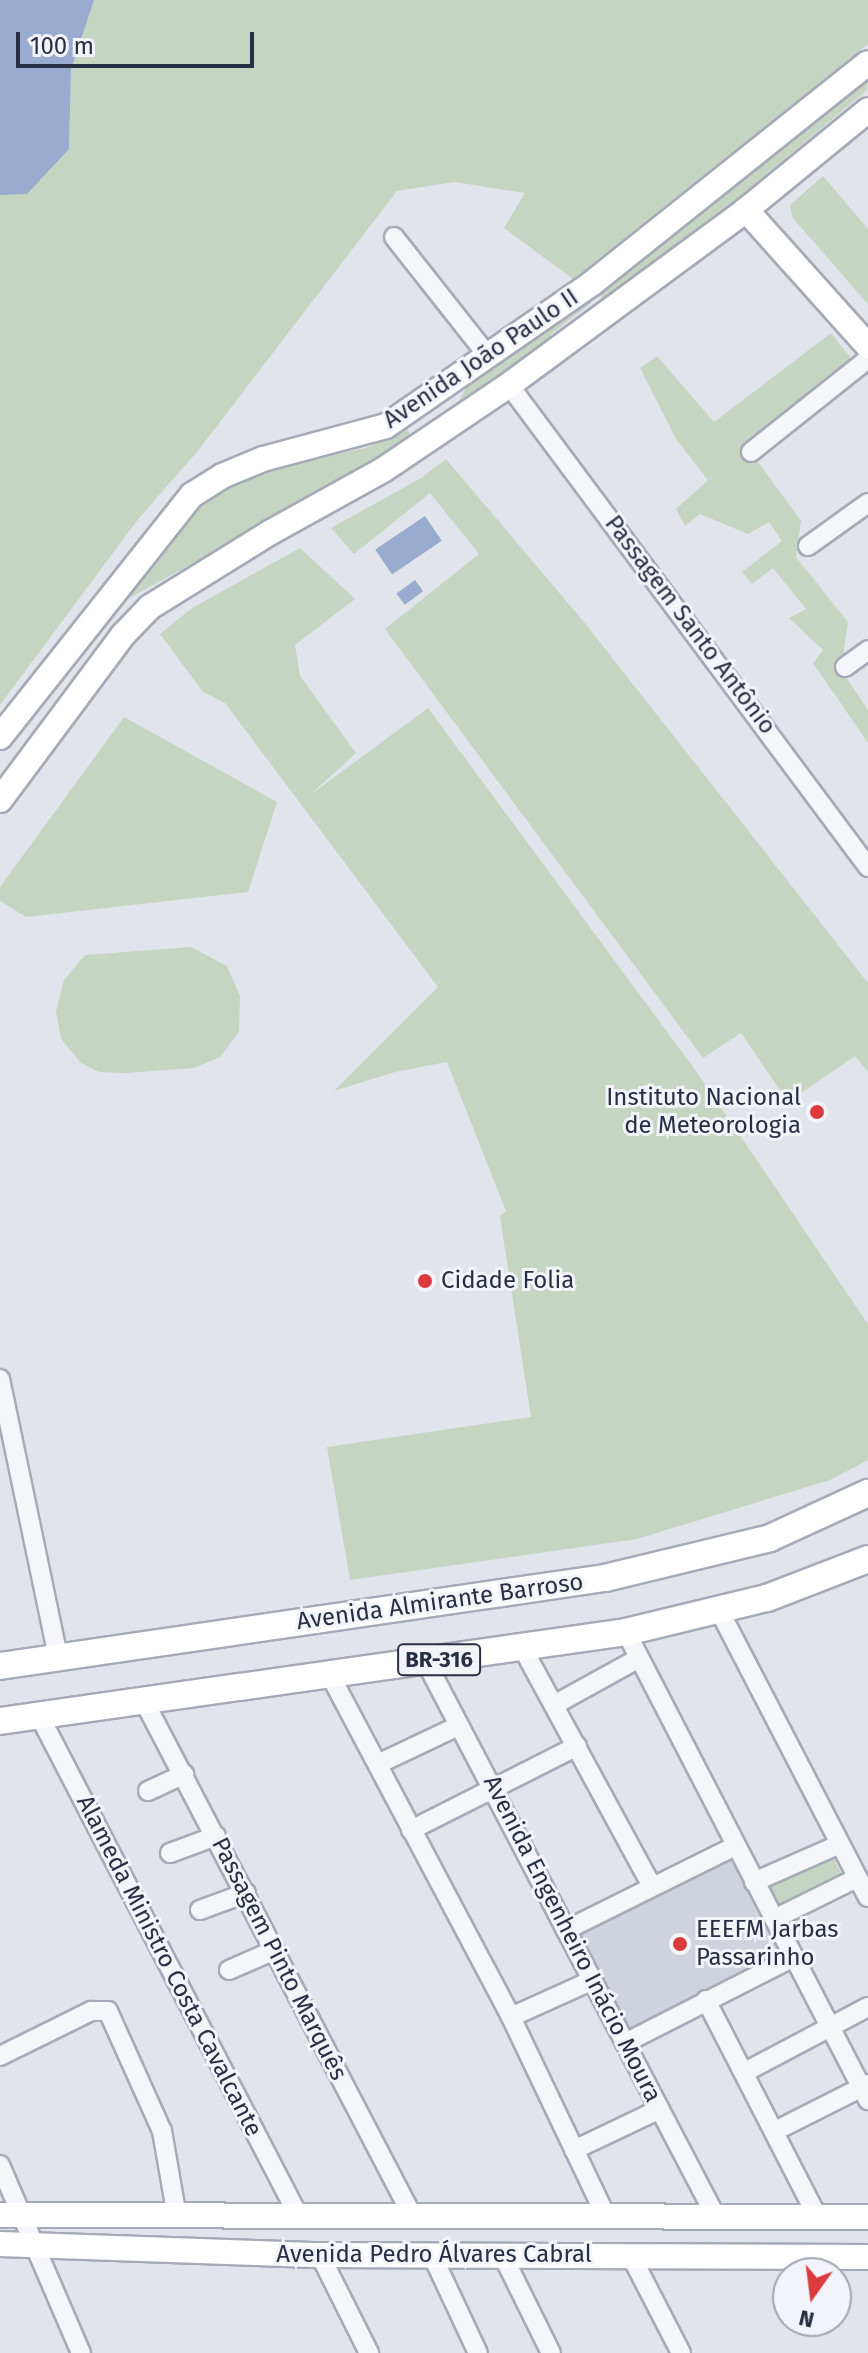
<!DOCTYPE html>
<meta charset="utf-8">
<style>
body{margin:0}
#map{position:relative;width:868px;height:2353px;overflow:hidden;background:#e2e4ec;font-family:"Fira Sans",sans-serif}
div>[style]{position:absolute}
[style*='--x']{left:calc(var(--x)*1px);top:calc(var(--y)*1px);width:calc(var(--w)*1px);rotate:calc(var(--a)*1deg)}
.built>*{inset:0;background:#cfd3de;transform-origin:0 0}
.green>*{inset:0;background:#c4d6c2;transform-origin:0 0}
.water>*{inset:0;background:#99accf;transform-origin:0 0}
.roads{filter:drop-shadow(2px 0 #a6aab7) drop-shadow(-2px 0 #a6aab7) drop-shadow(0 2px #a6aab7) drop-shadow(0 -2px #a6aab7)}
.minor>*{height:18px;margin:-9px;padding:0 9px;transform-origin:9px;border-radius:9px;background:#f5f6f9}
.major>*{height:24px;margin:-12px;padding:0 12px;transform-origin:12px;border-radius:12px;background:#fff}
.highway>*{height:26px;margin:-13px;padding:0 13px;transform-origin:13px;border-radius:13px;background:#fff}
.dots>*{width:22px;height:22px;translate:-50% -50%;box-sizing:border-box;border:4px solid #f2f4f9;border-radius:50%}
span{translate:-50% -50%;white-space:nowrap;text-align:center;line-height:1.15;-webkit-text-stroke:6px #f2f4f9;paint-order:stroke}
.shield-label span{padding:2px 6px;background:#f2f4f9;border:2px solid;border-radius:6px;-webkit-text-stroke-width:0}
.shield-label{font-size:22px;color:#282f45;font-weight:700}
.street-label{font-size:24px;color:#282f45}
.poi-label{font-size:24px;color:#282f45}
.right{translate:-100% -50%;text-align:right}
.left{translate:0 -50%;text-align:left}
.north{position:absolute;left:772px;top:2257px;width:80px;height:80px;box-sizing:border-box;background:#f2f4f9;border:2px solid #a1a5b1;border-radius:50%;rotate:194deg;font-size:22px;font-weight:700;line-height:32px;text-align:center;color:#282f45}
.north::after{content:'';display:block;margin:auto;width:28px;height:36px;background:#dc3b3e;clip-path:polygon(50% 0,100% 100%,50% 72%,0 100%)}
.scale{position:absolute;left:16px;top:32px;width:238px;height:36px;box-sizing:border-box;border:4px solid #282f45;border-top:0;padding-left:10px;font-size:24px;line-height:28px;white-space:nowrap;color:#282f45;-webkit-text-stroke:6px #f2f4f9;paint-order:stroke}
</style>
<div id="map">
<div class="built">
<div style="left:730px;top:1855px;width:114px;height:173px;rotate:62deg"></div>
</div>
<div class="green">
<div style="clip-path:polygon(94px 0,868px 0,868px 44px,573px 279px,504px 228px,525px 193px,454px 182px,397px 191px,197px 452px,139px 518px,0 705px,0 195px,27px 193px,69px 149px,71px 70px)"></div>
<div style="clip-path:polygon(868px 76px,867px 90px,678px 248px,601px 303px,602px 291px,787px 144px)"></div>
<div style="clip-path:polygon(823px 176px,868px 229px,868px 304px,792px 217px,790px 205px)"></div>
<div style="clip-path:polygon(587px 296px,591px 303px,551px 334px,543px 352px,429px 434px,426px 425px,458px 403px,469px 382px)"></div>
<div style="clip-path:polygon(831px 333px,858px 367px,751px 452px,801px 521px,796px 557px,848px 622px,841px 670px,868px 710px,868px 743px,813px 663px,823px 650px,789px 618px,806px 609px,773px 568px,752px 584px,742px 572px,782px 541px,769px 522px,748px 534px,700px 514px,685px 526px,676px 509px,708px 480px,676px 439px,640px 368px,657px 356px,714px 422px)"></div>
<div style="clip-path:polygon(406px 427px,414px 441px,128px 599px,199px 502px,237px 477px,369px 447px)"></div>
<div style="clip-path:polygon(446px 459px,584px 622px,868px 983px,868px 1072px,855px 1056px,788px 1102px,741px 1033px,703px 1058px,385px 629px,479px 554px,430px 493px,354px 554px,331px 528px,421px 478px)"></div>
<div style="clip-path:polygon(300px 548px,355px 599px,295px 645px,300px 676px,356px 753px,310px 795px,428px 708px,696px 1071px,868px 1324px,868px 1460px,830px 1480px,637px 1539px,350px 1580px,327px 1447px,531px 1417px,500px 1217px,506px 1211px,447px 1062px,395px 1072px,334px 1091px,438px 987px,225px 703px,203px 692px,160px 634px,192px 608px)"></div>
<div style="clip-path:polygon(124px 717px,277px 802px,248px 892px,26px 917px,0 901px,0 887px)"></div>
<div style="clip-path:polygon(191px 947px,227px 966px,240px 996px,239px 1032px,220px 1057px,194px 1068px,125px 1073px,99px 1072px,81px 1063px,61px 1039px,56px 1011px,64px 980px,85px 955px)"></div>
<div style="left:831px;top:1854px;width:27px;height:76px;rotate:62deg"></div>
</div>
<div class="water">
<div style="clip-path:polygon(0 0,94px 0,71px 70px,69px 149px,27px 194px,0 195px)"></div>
<div style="left:425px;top:516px;width:30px;height:60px;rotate:56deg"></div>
<div style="left:415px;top:580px;width:14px;height:23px;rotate:54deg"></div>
</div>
<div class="roads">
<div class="minor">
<div style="--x:394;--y:237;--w:152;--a:51.7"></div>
<div style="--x:509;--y:385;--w:601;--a:53.32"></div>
<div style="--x:751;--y:452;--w:149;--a:-38.5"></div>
<div style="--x:808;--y:546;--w:74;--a:-35.6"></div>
<div style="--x:845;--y:667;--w:29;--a:-36"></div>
<div style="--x:0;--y:1379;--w:284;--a:78.2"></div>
<div style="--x:720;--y:1612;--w:321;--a:62.6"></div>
<div style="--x:626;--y:1632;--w:527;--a:62.66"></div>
<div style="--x:522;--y:1647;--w:272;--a:61.5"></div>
<div style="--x:426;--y:1662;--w:626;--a:62.41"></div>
<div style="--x:330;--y:1675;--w:387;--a:62.1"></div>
<div style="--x:511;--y:2017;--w:223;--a:64.5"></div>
<div style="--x:144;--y:1701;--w:582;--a:62.47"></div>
<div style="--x:554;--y:1705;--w:97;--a:-28.9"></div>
<div style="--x:39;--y:1715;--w:565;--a:62.62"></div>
<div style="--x:378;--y:1764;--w:89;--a:-25.4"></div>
<div style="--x:148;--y:1791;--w:40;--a:-25"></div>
<div style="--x:411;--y:1830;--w:186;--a:-26.8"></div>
<div style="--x:170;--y:1853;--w:49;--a:-20.3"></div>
<div style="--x:754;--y:1882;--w:92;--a:-23.8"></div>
<div style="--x:200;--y:1910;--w:49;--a:-20.3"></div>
<div style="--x:774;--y:1919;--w:93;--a:-26.3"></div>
<div style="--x:566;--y:1930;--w:189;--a:-26.4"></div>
<div style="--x:229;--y:1970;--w:50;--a:-23.5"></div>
<div style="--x:706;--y:2000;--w:245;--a:62.8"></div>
<div style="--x:511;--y:2017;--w:90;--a:-24.3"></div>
<div style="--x:627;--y:2042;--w:185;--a:-27"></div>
<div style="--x:0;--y:2056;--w:102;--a:-26.3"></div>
<div style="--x:91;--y:2011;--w:17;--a:0"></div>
<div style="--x:108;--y:2011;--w:132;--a:65.8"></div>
<div style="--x:162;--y:2131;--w:87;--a:80.1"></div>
<div style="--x:745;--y:2072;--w:139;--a:-27.9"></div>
<div style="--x:775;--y:2131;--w:104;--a:-26.8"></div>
<div style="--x:574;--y:2150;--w:95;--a:-25.5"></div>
<div style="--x:0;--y:2165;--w:205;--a:66.7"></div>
<div style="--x:320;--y:2255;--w:110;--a:63.4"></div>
<div style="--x:432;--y:2255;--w:108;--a:64.9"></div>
<div style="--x:503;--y:2256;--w:108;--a:63.7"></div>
<div style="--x:631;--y:2256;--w:109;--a:62.7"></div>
</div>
<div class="major">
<div style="--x:746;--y:210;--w:183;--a:48.1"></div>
<div style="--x:0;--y:737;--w:309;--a:-51.6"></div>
<div style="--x:192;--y:495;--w:36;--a:-32"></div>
<div style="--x:222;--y:476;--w:44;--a:-22.5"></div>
<div style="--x:263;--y:459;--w:127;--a:-15"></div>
<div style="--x:386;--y:426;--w:249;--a:-34.7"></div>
<div style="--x:591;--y:284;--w:354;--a:-38.6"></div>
<div style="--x:0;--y:800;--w:206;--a:-53.3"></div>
<div style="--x:123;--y:635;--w:39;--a:-46"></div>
<div style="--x:150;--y:607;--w:142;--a:-31.8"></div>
<div style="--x:271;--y:532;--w:128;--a:-29"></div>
<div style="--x:383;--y:470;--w:152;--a:-34"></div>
<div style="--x:509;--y:385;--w:295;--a:-36.4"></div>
<div style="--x:746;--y:210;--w:158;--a:-39.3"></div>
<div style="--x:0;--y:2215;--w:868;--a:0.13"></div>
<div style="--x:0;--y:2244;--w:320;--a:2"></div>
<div style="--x:320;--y:2255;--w:548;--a:0.21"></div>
</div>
<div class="highway">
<div style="--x:0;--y:1666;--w:611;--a:-8.28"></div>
<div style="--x:605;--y:1578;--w:170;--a:-13.6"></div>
<div style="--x:770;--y:1538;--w:108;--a:-24.7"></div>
<div style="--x:0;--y:1721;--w:632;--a:-8.09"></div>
<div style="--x:626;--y:1632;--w:145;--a:-13.6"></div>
<div style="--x:767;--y:1598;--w:108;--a:-21.1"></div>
</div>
</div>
<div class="dots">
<div style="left:817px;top:1112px;background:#dc3b3e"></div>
<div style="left:425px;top:1281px;background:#dc3b3e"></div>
<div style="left:680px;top:1944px;background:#dc3b3e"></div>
</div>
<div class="shield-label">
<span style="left:439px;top:1660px">BR-316</span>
</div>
<div class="street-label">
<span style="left:481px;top:359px;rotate:-34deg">Avenida João Paulo II</span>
<span style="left:690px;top:625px;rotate:53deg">Passagem Santo Antônio</span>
<span style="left:440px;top:1602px;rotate:-8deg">Avenida Almirante Barroso</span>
<span style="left:572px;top:1939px;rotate:63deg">Avenida Engenheiro Inácio Moura</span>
<span style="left:279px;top:1959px;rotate:63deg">Passagem Pinto Marquês</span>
<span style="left:169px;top:1966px;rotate:63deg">Alameda Ministro Costa Cavalcante</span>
<span style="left:434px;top:2255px">Avenida Pedro Álvares Cabral</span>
</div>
<div class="poi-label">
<span class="right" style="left:801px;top:1112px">Instituto Nacional<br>de Meteorologia</span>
<span class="left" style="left:441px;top:1281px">Cidade Folia</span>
<span class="left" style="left:696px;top:1944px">EEEFM Jarbas<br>Passarinho</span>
</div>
<div class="north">N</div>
<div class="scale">100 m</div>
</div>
